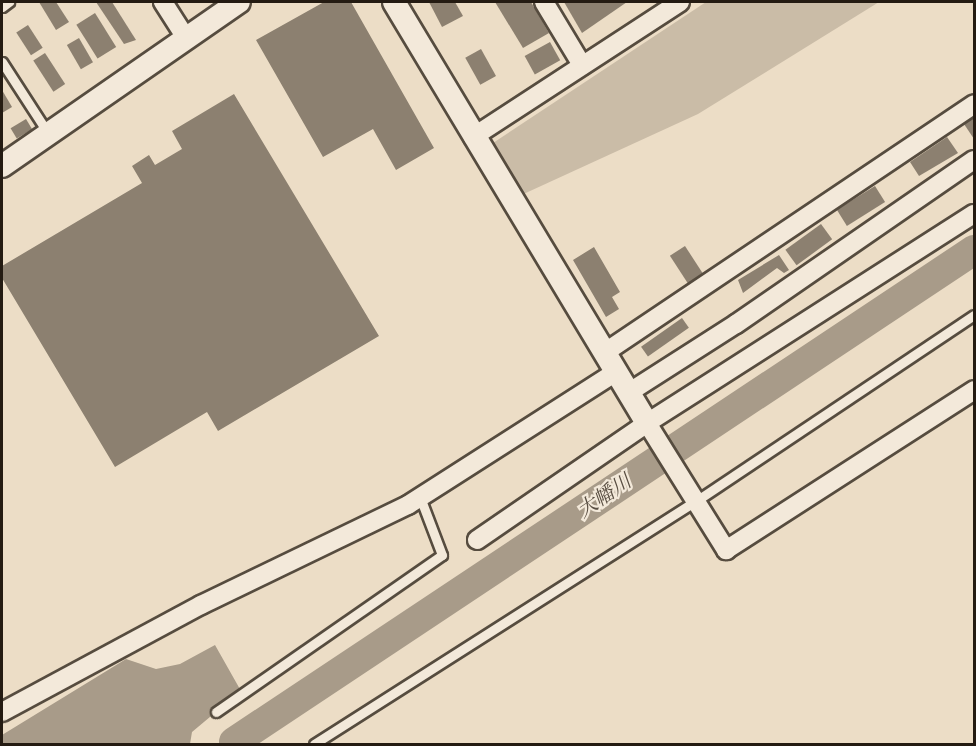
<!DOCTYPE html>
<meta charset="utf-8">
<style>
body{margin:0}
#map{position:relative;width:976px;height:746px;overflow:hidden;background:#ecddc6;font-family:"IM FELL Great Primer","Noto Serif JP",serif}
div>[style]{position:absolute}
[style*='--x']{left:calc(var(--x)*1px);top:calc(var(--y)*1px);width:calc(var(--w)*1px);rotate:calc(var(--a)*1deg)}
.green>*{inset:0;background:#cabca7}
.water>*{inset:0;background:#a89b89}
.river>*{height:30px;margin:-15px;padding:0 15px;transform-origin:15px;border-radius:15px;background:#a89b89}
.building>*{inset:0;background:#8c8070;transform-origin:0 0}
.roads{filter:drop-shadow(2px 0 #564c3f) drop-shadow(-2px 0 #564c3f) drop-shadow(0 2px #564c3f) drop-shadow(0 -2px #564c3f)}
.service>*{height:9px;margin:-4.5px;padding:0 4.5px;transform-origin:4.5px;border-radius:4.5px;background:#f3e9da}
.minor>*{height:18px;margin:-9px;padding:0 9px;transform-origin:9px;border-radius:9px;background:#f3e9da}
.tertiary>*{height:22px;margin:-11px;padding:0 11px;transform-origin:11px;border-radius:11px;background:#f3e9da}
span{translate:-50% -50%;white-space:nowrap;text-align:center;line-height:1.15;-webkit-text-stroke:4.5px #f3e9da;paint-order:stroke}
.water-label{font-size:20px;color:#594e42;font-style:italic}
.frame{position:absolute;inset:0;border:3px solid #241b12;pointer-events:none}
</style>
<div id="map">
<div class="green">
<div style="clip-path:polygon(706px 2px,879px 2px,698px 114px,517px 197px,487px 147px)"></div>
</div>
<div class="water">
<div style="clip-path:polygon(215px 645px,241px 691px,192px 732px,190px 744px,2px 744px,2px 735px,126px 659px,156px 669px,180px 664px)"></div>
</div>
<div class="river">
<div style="--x:234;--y:742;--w:889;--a:-33.62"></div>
</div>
<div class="building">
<div style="clip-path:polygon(39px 2px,56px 2px,69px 22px,56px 30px)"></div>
<div style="clip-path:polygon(96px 2px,112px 2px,136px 40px,124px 44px)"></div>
<div style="clip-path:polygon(324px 2px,351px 2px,434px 148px,396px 170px,373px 129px,323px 157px,256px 40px)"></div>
<div style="clip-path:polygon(429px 2px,455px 2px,463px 16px,442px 27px)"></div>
<div style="clip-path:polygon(495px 2px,531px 2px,549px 33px,523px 48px)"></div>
<div style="clip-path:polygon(564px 2px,627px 2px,582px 33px)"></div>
<div style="left:95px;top:13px;width:40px;height:22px;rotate:58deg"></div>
<div style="left:28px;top:25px;width:27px;height:14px;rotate:57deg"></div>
<div style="left:79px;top:38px;width:28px;height:14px;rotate:60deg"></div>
<div style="left:550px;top:42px;width:21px;height:29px;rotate:61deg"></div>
<div style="left:481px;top:49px;width:31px;height:18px;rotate:61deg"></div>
<div style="left:45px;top:53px;width:37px;height:14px;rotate:57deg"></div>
<div style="clip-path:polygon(2px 90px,12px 107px,2px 113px)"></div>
<div style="clip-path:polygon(234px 94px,379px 336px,218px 431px,207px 412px,115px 467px,2px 278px,2px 266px,142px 183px,132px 166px,149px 155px,155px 165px,182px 149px,172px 131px)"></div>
<div style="clip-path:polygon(974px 117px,974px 139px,964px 124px)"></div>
<div style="left:26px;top:119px;width:12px;height:18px;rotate:59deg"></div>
<div style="clip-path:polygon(947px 137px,958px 153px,919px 176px,910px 162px)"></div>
<div style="left:875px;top:186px;width:19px;height:45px;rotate:58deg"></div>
<div style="left:821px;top:224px;width:19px;height:44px;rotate:54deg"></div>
<div style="left:685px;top:246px;width:37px;height:18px;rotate:57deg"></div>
<div style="clip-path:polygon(594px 247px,620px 292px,612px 297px,619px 309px,606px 317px,573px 260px)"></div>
<div style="clip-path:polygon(779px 255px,789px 270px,784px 273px,777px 268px,743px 293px,738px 280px)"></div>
<div style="left:682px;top:318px;width:12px;height:50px;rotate:55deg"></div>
</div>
<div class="roads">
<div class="service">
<div style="--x:2;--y:7;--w:9;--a:-36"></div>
<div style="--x:2;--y:62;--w:85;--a:57.1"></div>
<div style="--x:216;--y:712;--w:275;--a:-34.8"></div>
<div style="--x:442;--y:555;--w:62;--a:-110.8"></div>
<div style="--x:314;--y:744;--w:453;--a:-32.5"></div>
<div style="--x:696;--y:501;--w:334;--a:-33.8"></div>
</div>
<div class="minor">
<div style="--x:163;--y:2;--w:43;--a:57.4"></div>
<div style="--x:544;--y:2;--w:74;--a:58.9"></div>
<div style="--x:473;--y:137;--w:247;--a:-33.1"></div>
<div style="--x:604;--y:353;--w:446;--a:-33.9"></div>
<div style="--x:628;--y:393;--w:128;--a:-32.6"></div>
<div style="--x:736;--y:324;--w:289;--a:-34.6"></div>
<div style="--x:647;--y:423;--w:150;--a:58.1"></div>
<div style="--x:726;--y:550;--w:295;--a:-32.8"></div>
<div style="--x:477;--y:540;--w:206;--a:-34.5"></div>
<div style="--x:647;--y:423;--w:388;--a:-32.6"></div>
<div style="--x:2;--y:712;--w:226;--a:-28.3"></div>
<div style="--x:201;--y:605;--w:230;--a:-25.8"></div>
<div style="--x:408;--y:505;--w:247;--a:-32.6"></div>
</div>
<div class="tertiary">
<div style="--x:394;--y:2;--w:491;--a:59"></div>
<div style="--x:2;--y:166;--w:288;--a:-34.7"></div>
</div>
</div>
<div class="water-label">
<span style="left:604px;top:496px;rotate:-34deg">大幡川</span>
</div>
<div class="frame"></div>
</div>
